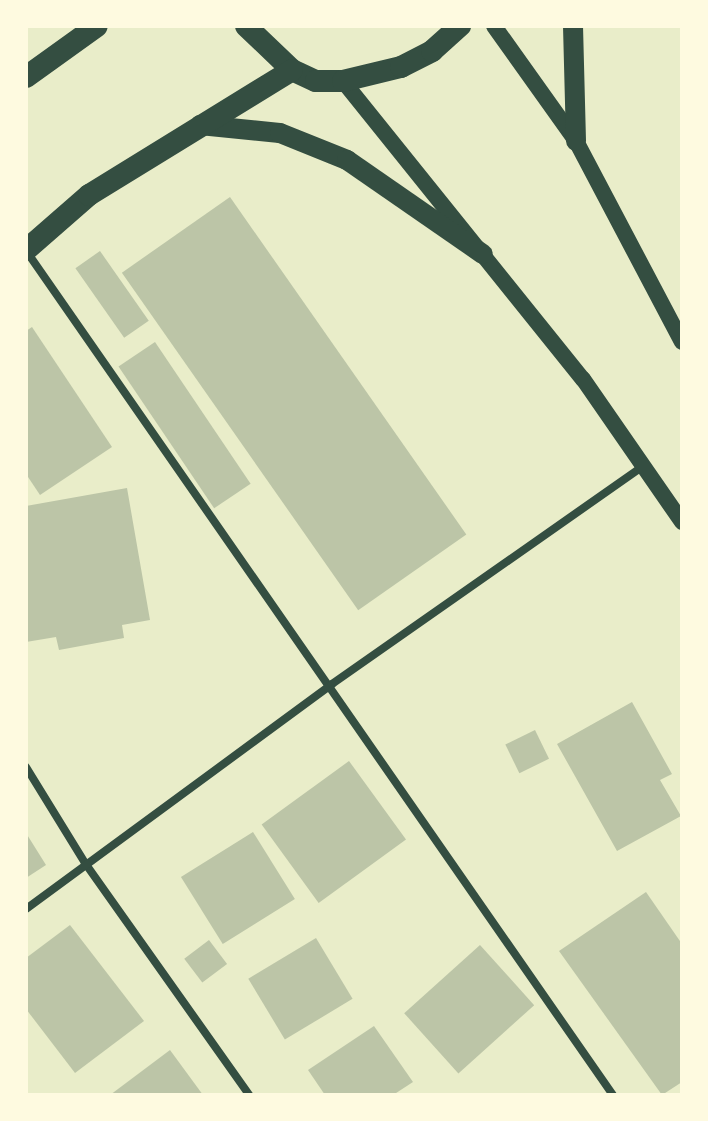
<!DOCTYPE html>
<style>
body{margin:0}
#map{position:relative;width:708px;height:1121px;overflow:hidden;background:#e9edc9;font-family:Inter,sans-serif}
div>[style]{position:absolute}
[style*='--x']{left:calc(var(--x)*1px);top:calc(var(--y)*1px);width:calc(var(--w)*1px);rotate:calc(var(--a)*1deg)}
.building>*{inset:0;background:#bcc5a7;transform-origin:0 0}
.minor>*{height:8px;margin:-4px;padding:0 4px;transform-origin:4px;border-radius:4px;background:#344e41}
.secondary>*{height:16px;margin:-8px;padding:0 8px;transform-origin:8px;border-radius:8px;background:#344e41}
.primary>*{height:20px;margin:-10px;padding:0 10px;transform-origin:10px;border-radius:10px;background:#344e41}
.trunk>*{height:22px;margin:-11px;padding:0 11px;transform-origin:11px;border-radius:11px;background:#344e41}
span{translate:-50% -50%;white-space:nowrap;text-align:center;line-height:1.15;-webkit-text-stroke:6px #fefae0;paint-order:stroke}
.frame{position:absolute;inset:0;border:28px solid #fefae0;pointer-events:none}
</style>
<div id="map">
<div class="building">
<div style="left:230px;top:197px;width:412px;height:132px;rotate:55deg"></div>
<div style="left:100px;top:251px;width:85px;height:30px;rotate:55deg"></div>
<div style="clip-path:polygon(32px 327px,112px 447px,40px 495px,26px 474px,26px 331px)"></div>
<div style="left:155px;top:342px;width:171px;height:44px;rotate:56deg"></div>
<div style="clip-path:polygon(127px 488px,150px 620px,122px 625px,124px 638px,59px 650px,56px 637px,26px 642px,26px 506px)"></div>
<div style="clip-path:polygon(632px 702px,672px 774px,660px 780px,681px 816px,617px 851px,557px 744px)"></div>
<div style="left:535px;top:730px;width:32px;height:33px;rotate:64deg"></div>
<div style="left:349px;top:761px;width:97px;height:108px;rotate:54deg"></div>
<div style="left:253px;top:832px;width:79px;height:85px;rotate:58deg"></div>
<div style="clip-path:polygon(26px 833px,46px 865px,26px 878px)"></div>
<div style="clip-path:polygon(646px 892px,682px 944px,682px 1082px,662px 1095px,559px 951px)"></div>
<div style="clip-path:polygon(70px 925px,144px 1021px,75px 1073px,26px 1009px,26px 958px)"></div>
<div style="left:316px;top:938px;width:71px;height:79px;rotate:59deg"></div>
<div style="left:209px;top:940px;width:30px;height:31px;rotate:53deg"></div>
<div style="left:480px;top:945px;width:81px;height:102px;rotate:48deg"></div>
<div style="clip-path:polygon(374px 1026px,413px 1082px,393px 1095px,325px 1095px,308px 1070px)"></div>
<div style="clip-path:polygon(170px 1050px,203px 1095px,110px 1095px)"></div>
</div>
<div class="minor">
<div style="--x:27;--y:252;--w:1027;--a:55.2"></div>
<div style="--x:26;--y:767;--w:113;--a:58.4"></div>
<div style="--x:85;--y:863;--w:284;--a:54.7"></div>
<div style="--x:26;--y:909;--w:380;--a:-36.3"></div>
<div style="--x:332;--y:684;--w:380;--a:-35"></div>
</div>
<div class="secondary">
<div style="--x:494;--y:26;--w:141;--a:54.5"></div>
<div style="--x:576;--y:141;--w:227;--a:62.2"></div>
<div style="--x:343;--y:81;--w:383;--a:51.2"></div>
<div style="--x:583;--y:379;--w:174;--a:55.3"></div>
</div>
<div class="primary">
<div style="--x:573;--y:26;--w:115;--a:88.5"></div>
<div style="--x:200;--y:125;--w:80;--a:5.7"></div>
<div style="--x:280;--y:133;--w:72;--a:21.9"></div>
<div style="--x:347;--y:160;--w:165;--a:34.7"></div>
</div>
<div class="trunk">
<div style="--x:246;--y:26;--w:64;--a:43.7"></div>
<div style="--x:292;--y:70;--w:26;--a:25"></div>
<div style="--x:316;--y:81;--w:27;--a:0"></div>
<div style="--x:343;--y:81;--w:60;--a:-13.6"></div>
<div style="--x:401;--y:67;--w:35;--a:-27"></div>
<div style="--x:432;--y:51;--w:38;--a:-42"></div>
<div style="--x:26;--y:77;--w:87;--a:-35.7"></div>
<div style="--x:26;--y:250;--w:84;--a:-41.1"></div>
<div style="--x:89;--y:195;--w:238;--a:-31.6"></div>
</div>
<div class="frame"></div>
</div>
